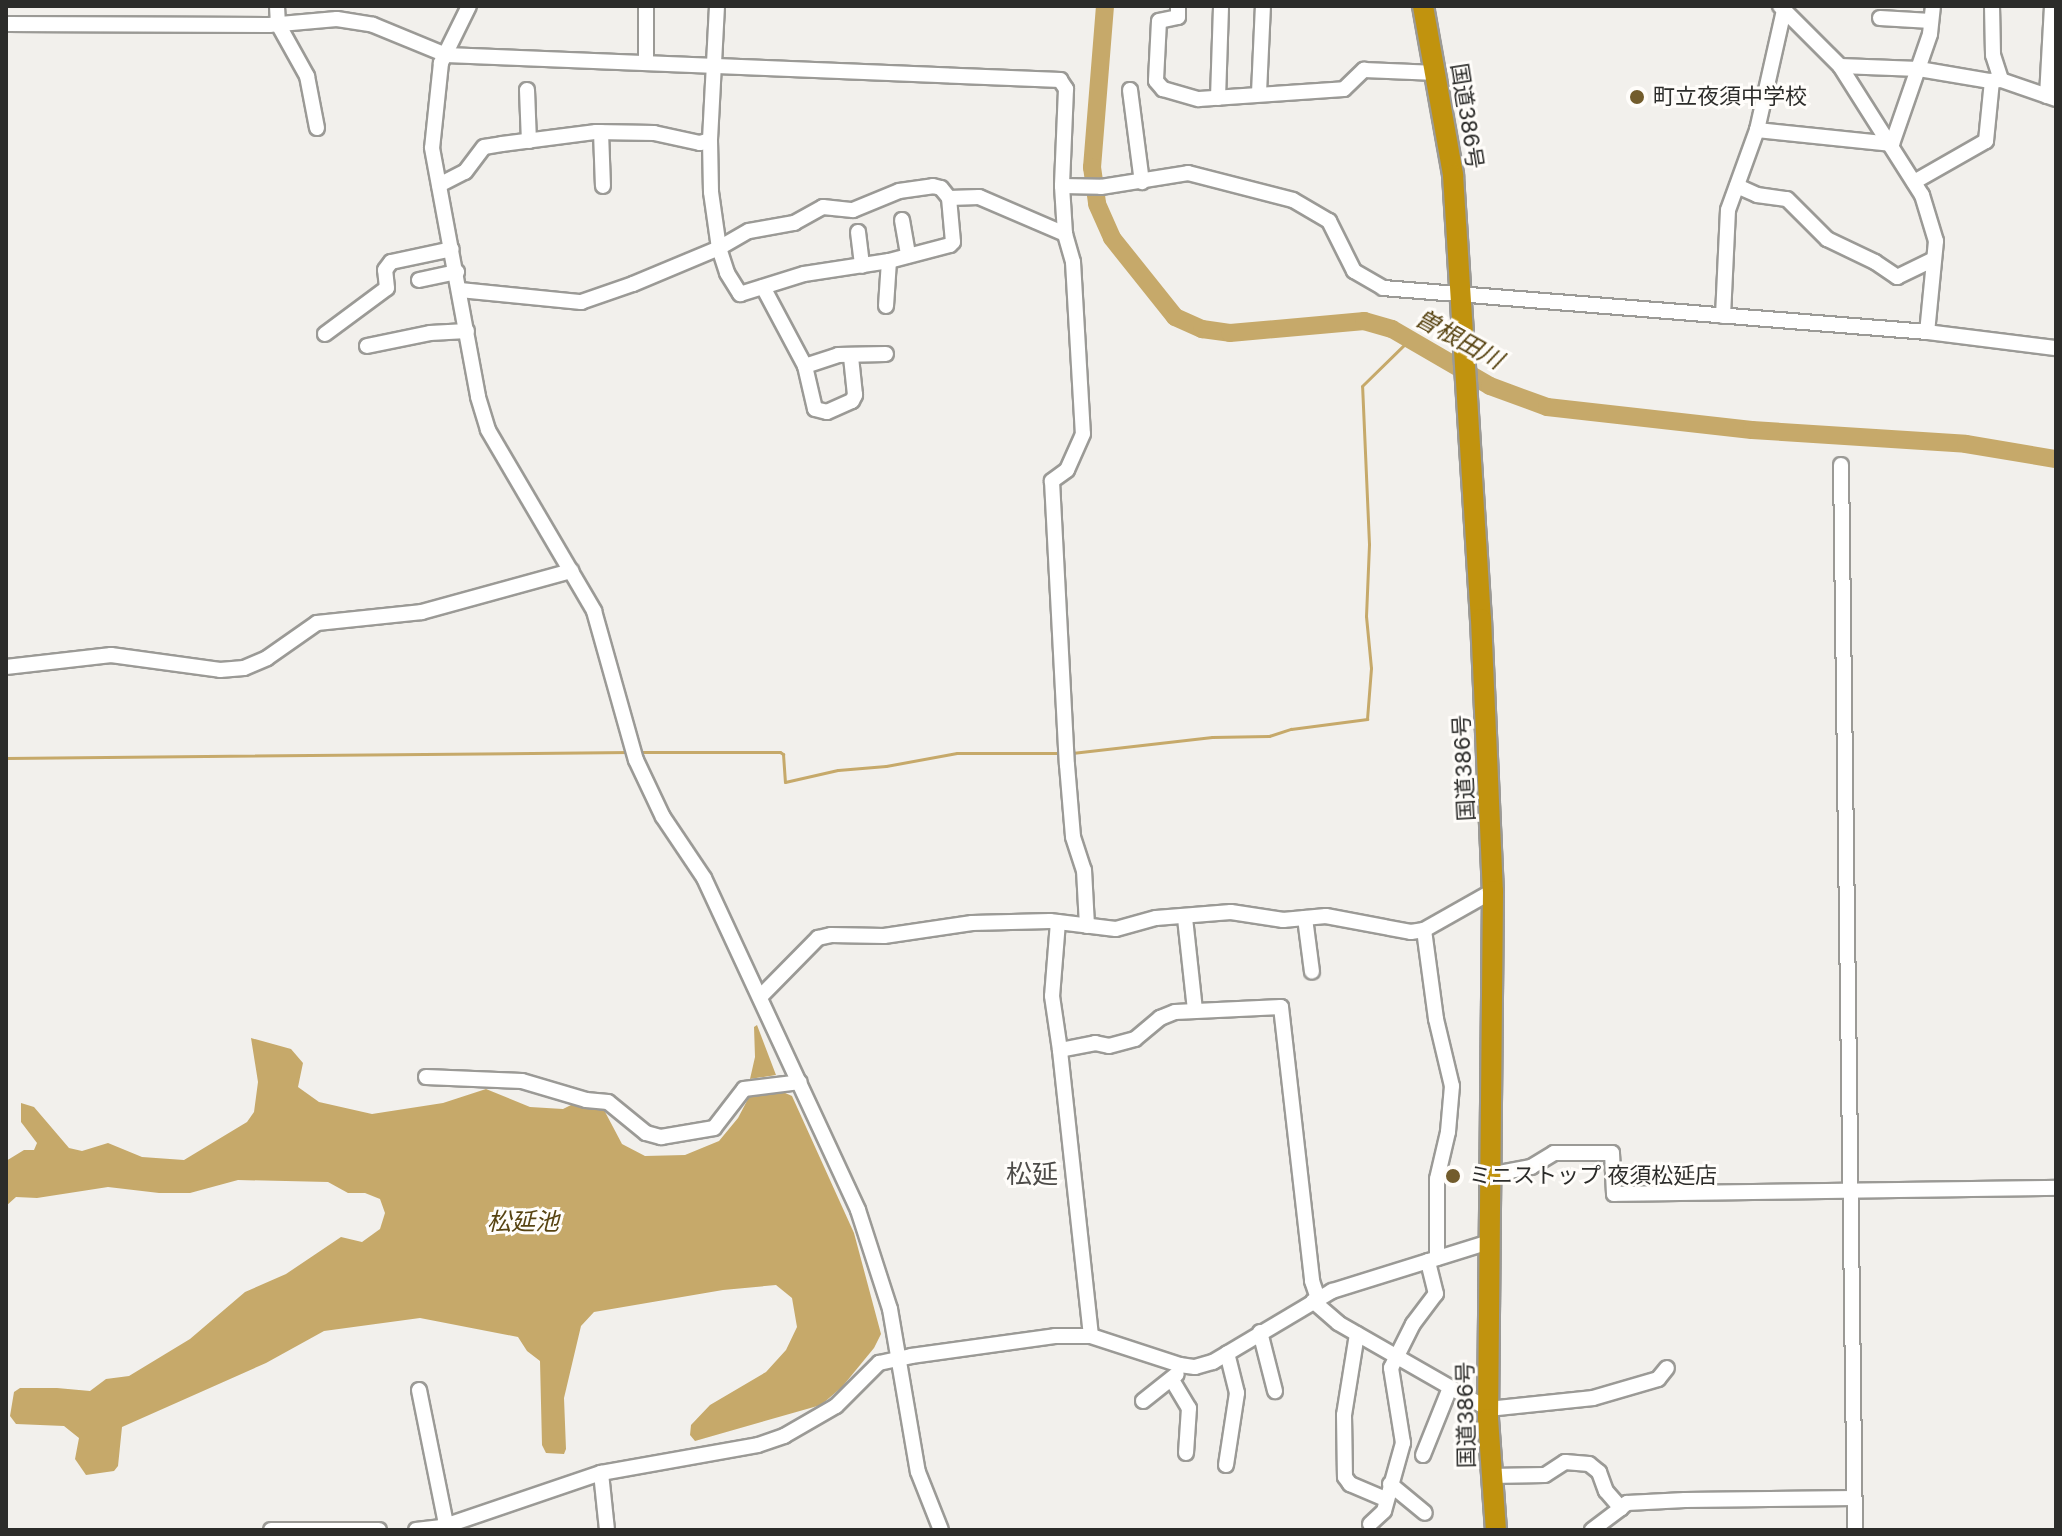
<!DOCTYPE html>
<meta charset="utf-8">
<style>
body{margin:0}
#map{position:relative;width:2062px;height:1536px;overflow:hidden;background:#f2f0ec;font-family:Inter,"Noto Sans JP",sans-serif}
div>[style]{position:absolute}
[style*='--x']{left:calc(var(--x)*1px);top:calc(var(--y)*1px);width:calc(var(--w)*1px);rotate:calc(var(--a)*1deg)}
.water>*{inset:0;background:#c6a96a}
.stream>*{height:3px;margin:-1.5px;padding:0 1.5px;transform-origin:1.5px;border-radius:1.5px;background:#c6a96a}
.river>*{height:18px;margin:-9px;padding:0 9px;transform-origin:9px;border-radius:9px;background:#c6a96a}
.roads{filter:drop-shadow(2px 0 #9b9a96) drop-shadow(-2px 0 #9b9a96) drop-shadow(0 2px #9b9a96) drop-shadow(0 -2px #9b9a96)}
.minor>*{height:14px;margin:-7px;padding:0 7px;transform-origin:7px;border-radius:7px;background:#fff}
.highway>*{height:20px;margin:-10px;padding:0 10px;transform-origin:10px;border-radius:10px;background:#c1930e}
.dots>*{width:22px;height:22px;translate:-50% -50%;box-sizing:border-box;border:4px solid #fffdfa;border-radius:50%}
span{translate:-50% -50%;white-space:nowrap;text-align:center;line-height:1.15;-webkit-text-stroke:6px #fffdfa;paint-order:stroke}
.poi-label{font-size:22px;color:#2c2c2a}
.left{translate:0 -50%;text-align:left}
.street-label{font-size:22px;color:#2c2c2a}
.water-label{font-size:24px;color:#574311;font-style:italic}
.quarter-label{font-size:26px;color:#4e4c49}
.frame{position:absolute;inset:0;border:8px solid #2c2c2a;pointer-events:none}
</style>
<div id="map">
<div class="water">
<div style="clip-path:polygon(757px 1025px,776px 1075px,750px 1079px,755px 1057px,754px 1027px)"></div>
<div style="clip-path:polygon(251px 1038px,291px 1049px,303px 1063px,298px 1087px,319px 1102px,372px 1114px,443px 1103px,486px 1089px,530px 1107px,563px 1109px,577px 1102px,603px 1108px,622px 1144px,645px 1156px,685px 1155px,719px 1141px,738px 1118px,749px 1097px,783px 1092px,792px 1096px,854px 1233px,881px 1334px,874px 1348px,842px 1387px,821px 1405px,695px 1441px,690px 1435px,691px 1425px,710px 1405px,766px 1372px,786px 1350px,797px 1327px,792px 1298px,776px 1285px,723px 1290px,594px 1312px,581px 1326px,564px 1398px,566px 1449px,564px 1454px,546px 1453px,542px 1445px,540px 1361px,527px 1351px,518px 1337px,420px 1318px,324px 1331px,266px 1363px,122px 1427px,118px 1466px,114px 1471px,86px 1475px,75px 1459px,79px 1438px,64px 1426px,16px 1424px,10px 1416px,14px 1392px,20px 1388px,57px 1388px,90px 1391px,106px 1379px,129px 1376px,190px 1339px,245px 1292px,286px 1274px,341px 1237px,362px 1242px,380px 1229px,385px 1213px,380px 1199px,365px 1193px,348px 1193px,328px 1182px,238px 1180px,190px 1193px,159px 1193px,108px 1187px,37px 1198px,16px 1197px,6px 1206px,6px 1161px,24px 1150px,34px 1150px,37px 1143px,21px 1122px,21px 1103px,34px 1107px,69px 1148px,82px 1151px,108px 1143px,142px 1157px,184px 1160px,247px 1122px,254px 1112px,258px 1082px)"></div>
</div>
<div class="stream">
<div style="--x:638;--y:752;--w:142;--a:0"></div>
<div style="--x:780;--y:752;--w:4;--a:34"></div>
<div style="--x:783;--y:754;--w:28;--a:86"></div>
<div style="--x:785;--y:782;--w:54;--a:-12.8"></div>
<div style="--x:838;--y:770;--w:48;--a:-4.8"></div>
<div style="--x:886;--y:766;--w:72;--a:-10.4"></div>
<div style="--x:957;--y:753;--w:103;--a:0"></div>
<div style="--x:1072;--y:753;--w:141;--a:-6.5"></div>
<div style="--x:1212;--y:737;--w:57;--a:-1"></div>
<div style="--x:1269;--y:736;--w:23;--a:-18"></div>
<div style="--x:1291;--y:729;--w:77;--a:-7.5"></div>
<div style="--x:1367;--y:719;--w:51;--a:-85.5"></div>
<div style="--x:1371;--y:668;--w:52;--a:-95.5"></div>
<div style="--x:1366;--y:616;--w:72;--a:-87.6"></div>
<div style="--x:1369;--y:544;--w:158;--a:-92.5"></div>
<div style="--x:1362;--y:386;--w:67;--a:-44.4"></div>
<div style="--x:6;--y:758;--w:624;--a:-0.55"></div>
</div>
<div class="river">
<div style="--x:1105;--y:6;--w:162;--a:94.6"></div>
<div style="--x:1092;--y:167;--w:37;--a:82"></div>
<div style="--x:1097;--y:204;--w:37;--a:66"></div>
<div style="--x:1112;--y:238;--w:101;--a:51.4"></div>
<div style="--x:1175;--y:317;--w:30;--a:24"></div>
<div style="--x:1202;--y:329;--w:28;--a:8"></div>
<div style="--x:1230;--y:333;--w:135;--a:-5.1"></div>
<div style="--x:1364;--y:321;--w:29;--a:16"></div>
<div style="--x:1392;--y:329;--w:113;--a:30.2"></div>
<div style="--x:1490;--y:386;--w:61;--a:20.2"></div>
<div style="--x:1547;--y:407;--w:206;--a:6.4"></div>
<div style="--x:1752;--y:430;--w:214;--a:3.7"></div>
<div style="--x:1966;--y:444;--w:91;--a:9.5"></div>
</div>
<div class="roads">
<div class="minor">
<div style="--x:277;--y:6;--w:18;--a:87"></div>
<div style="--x:278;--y:24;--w:60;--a:60.9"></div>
<div style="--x:307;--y:76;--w:53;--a:79.1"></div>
<div style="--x:469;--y:6;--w:64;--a:116.2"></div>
<div style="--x:441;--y:63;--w:85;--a:96"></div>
<div style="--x:432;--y:148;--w:253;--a:79.5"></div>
<div style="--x:478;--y:397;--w:34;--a:73"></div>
<div style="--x:488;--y:430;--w:210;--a:59.6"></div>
<div style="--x:594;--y:611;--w:155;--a:74.3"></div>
<div style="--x:636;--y:760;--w:63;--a:64.7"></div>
<div style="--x:663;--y:817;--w:73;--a:56.1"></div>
<div style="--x:704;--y:878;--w:366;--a:65.1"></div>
<div style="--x:858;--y:1210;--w:104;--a:72.1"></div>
<div style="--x:890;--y:1309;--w:165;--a:80.3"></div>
<div style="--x:918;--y:1472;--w:62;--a:68.4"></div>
<div style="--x:646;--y:6;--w:56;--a:90"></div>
<div style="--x:717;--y:6;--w:134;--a:93"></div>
<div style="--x:710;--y:140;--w:52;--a:88.9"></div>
<div style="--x:711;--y:192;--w:57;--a:81.9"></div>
<div style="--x:719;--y:248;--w:26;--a:72"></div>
<div style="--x:727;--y:273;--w:25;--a:58"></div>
<div style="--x:740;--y:294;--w:67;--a:-17.4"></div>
<div style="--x:804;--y:274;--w:86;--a:-8.7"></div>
<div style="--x:889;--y:261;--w:63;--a:-14.7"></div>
<div style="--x:950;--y:245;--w:4;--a:-45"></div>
<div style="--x:953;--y:242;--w:44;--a:-95.2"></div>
<div style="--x:949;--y:198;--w:30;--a:-2"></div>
<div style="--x:979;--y:197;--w:94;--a:23.3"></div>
<div style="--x:1178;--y:6;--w:11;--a:90"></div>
<div style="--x:1178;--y:17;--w:19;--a:168"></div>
<div style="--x:1159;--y:21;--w:60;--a:92.9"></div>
<div style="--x:1156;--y:81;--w:11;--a:49"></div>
<div style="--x:1163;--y:89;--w:37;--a:16"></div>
<div style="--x:1199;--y:99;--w:145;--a:-3.9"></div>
<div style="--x:1344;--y:89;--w:28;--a:-44"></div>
<div style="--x:1364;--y:70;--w:73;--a:2.4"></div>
<div style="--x:1780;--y:6;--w:85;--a:45"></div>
<div style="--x:1840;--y:66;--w:153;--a:57.6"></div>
<div style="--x:1922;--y:195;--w:48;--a:73.1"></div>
<div style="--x:1936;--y:241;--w:91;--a:95.6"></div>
<div style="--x:1992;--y:6;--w:49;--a:88.8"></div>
<div style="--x:1993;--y:55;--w:26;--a:72"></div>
<div style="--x:1880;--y:18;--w:51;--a:3.4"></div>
<div style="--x:6;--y:24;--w:263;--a:0.2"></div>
<div style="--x:269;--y:25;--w:68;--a:-5"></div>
<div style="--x:337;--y:19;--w:36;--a:9"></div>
<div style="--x:373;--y:25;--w:79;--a:22.3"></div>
<div style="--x:446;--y:55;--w:615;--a:2.33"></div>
<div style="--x:1060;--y:80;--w:11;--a:56"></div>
<div style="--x:1066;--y:89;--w:97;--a:92.4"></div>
<div style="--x:1062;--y:186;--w:48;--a:86.4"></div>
<div style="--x:1065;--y:234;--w:29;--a:74"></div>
<div style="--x:1073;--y:262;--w:172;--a:86.7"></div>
<div style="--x:1083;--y:434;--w:39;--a:114"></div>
<div style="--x:1067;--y:470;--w:19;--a:144"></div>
<div style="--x:1052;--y:481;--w:284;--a:87"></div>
<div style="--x:1067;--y:765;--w:72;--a:85.2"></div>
<div style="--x:1073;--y:837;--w:35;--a:72"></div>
<div style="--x:1084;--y:870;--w:56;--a:86.9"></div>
<div style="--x:1840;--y:66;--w:79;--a:2.2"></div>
<div style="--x:1919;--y:69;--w:71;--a:9.7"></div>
<div style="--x:1989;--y:81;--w:12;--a:-5"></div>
<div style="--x:2001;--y:80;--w:58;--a:19.1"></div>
<div style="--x:527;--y:90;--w:51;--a:87.8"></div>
<div style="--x:1130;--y:90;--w:93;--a:82.6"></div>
<div style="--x:1259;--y:93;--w:87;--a:-87.4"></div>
<div style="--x:2047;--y:96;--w:90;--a:-86.8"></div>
<div style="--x:1218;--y:98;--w:92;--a:-88.1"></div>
<div style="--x:1757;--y:130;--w:136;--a:5.9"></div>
<div style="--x:601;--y:132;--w:54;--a:87.9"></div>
<div style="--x:1892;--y:144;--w:116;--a:-70.9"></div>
<div style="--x:1930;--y:34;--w:28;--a:-84"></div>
<div style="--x:1914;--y:182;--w:83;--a:-29.7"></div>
<div style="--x:1986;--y:141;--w:60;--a:-84.3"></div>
<div style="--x:439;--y:185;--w:29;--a:-27"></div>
<div style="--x:465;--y:172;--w:31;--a:-53"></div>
<div style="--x:484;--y:147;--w:18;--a:-9"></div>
<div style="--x:502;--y:144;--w:95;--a:-7.3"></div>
<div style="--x:596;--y:132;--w:58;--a:1"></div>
<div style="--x:654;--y:133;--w:47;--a:12.3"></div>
<div style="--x:700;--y:143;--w:10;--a:-17"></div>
<div style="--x:1062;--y:186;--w:39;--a:1"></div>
<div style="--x:1101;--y:187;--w:88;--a:-9.1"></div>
<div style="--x:1188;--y:173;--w:108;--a:14.4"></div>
<div style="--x:1293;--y:200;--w:42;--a:30.3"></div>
<div style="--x:1329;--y:221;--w:56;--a:63.4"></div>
<div style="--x:1354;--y:271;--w:34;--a:30"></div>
<div style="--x:1383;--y:288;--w:546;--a:4.62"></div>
<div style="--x:1927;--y:332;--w:130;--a:7.1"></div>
<div style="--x:1737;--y:186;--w:22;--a:24"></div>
<div style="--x:1757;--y:195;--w:30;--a:8"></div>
<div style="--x:1787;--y:199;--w:57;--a:45"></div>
<div style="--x:1827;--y:239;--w:53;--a:25.6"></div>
<div style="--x:1875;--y:262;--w:27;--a:34"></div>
<div style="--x:1897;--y:277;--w:41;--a:-25.9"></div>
<div style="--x:902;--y:220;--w:36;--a:80"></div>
<div style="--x:858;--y:232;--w:34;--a:83"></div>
<div style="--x:419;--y:280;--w:39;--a:-12"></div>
<div style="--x:763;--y:287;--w:89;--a:62"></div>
<div style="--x:805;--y:366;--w:44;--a:76.9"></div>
<div style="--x:815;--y:409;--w:12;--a:14"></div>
<div style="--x:827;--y:412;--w:27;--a:-24"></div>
<div style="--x:852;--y:401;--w:7;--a:-63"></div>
<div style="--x:855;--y:395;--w:38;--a:-96"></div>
<div style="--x:460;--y:290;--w:122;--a:5.7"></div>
<div style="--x:581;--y:302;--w:55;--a:-19.1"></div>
<div style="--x:633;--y:284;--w:93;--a:-22.7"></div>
<div style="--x:719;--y:248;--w:34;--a:-30"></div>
<div style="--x:749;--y:231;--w:46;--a:-10.1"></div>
<div style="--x:794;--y:223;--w:33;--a:-29"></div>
<div style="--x:823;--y:207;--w:30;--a:6"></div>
<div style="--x:853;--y:210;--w:50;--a:-22.4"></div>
<div style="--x:899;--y:191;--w:34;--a:-8"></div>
<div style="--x:933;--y:186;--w:8;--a:14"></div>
<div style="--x:941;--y:188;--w:13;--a:51"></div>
<div style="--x:886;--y:306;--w:45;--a:-86.2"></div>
<div style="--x:1723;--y:316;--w:106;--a:-87.3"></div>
<div style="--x:1728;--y:210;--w:85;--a:-70.1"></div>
<div style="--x:1757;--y:130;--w:123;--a:-77.3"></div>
<div style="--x:325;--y:334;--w:77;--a:-36.6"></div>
<div style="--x:387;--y:288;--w:18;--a:-96"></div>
<div style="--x:385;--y:270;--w:10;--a:-53"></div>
<div style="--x:391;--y:262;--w:62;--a:-12"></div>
<div style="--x:367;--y:346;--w:64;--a:-11.7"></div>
<div style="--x:430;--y:333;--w:37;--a:-3"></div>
<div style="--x:805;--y:366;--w:35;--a:-18"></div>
<div style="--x:838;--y:355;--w:48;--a:-1.2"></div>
<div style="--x:1841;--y:465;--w:1065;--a:89.25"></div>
<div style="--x:6;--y:667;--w:106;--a:-6.5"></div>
<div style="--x:111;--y:655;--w:110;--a:7.8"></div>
<div style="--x:220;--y:670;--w:24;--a:-5"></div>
<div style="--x:244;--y:668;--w:25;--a:-23"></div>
<div style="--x:267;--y:658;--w:61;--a:-35"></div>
<div style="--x:317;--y:623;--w:106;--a:-6"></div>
<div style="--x:422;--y:612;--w:155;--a:-15.4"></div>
<div style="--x:1185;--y:918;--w:93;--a:83.8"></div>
<div style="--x:1305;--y:918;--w:54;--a:82.6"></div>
<div style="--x:1058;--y:922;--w:74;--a:94.6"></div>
<div style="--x:1052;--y:996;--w:55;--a:81.6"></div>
<div style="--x:1424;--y:930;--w:90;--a:82.3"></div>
<div style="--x:1436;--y:1019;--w:69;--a:76.6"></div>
<div style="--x:1452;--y:1086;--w:46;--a:95"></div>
<div style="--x:1448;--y:1132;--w:48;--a:103.2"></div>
<div style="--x:1437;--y:1179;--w:79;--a:90"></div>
<div style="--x:760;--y:997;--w:83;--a:-45.5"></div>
<div style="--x:818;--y:938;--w:13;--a:-13"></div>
<div style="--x:831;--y:935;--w:53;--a:1.1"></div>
<div style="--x:884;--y:936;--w:89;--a:-8.4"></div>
<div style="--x:972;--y:923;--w:78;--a:-1.5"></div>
<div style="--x:1050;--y:921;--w:66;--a:6.9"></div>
<div style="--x:1116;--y:929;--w:41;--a:-15.4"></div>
<div style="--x:1156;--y:918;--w:75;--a:-4.6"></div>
<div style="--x:1231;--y:912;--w:53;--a:8.7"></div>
<div style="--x:1283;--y:920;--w:43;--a:-5.3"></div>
<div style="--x:1326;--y:916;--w:86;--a:10.7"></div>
<div style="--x:1411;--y:932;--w:13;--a:-9"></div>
<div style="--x:1424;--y:930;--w:79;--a:-29.5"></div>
<div style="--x:426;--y:1077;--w:96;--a:2.4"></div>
<div style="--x:522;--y:1081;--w:67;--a:16.5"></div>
<div style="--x:586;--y:1100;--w:22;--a:5"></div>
<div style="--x:608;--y:1102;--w:49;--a:39.2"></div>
<div style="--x:646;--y:1133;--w:16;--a:15"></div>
<div style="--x:661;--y:1137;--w:54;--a:-9.6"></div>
<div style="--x:714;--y:1128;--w:49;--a:-52.4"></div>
<div style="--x:744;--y:1089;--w:56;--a:-7.1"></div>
<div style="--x:1489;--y:1175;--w:43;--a:-10.8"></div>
<div style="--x:1531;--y:1167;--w:27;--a:-31"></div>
<div style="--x:1554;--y:1153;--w:58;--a:0"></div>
<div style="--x:1612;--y:1153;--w:41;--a:87.2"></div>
<div style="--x:1614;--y:1194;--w:442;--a:-0.8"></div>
<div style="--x:1313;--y:1301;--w:33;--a:41"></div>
<div style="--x:1338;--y:1323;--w:173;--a:29.8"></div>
<div style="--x:1488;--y:1409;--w:106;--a:-6"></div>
<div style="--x:1593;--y:1398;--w:68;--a:-16.3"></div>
<div style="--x:1658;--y:1379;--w:14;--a:-51"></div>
<div style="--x:1260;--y:1332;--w:61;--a:75.7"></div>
<div style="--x:1357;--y:1334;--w:82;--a:99.1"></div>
<div style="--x:1344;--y:1415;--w:62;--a:89.1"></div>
<div style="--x:1345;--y:1477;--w:9;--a:54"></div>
<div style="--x:1350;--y:1484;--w:39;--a:23"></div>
<div style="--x:1091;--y:1336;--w:288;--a:-96.2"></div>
<div style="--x:1060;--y:1050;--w:36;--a:-11"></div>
<div style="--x:1095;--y:1043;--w:14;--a:12"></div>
<div style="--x:1109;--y:1046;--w:27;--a:-15"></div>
<div style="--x:1135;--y:1039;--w:33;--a:-40"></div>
<div style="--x:1160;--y:1018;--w:16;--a:-22"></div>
<div style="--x:1175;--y:1012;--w:106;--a:-2.7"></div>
<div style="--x:1281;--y:1007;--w:276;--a:83.5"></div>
<div style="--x:1312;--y:1281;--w:18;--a:71"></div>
<div style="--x:1172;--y:1380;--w:33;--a:59"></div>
<div style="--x:1189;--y:1408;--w:45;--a:93.8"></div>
<div style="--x:419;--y:1390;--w:132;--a:78.6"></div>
<div style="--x:445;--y:1519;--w:11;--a:95"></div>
<div style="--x:1143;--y:1401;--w:43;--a:-38.5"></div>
<div style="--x:1423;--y:1455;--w:72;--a:-68.1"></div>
<div style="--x:1226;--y:1465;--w:73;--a:-81.3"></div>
<div style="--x:1237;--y:1393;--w:41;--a:-104"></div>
<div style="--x:601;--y:1473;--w:57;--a:84"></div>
<div style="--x:1491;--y:1476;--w:54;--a:-1.1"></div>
<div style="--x:1545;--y:1475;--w:24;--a:-33"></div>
<div style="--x:1565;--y:1462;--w:24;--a:5"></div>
<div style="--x:1589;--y:1464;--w:13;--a:39"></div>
<div style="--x:1599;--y:1472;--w:20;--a:70"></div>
<div style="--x:1606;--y:1491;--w:23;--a:49"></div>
<div style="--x:1621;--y:1508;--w:8;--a:-40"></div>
<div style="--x:1627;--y:1503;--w:58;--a:-3"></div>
<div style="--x:1685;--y:1500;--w:169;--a:-0.7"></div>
<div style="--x:1390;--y:1484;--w:45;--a:39.6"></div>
<div style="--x:1370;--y:1524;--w:19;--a:-43"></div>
<div style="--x:1384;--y:1511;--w:71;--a:-74.4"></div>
<div style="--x:1403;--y:1443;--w:76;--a:-99.1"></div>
<div style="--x:1391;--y:1368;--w:49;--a:-63.4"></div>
<div style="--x:1413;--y:1324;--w:38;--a:-53"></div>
<div style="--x:1436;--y:1294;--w:34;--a:-104"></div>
<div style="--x:271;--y:1530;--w:108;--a:0"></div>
<div style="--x:416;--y:1530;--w:26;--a:-7"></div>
<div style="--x:442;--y:1527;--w:168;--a:-18.8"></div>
<div style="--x:601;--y:1473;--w:159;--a:-10.1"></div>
<div style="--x:758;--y:1445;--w:28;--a:-19"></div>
<div style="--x:784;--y:1436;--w:60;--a:-30"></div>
<div style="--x:836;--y:1406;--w:61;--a:-45"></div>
<div style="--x:879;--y:1363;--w:33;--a:-12"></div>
<div style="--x:911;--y:1356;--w:145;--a:-7.9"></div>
<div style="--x:1055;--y:1336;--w:36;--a:0"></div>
<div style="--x:1091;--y:1336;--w:94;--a:18"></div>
<div style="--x:1180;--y:1365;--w:15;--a:8"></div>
<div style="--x:1195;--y:1367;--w:19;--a:-16"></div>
<div style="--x:1213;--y:1362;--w:139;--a:-30.8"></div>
<div style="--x:1332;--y:1291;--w:164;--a:-17.3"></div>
<div style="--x:1592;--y:1530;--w:36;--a:-37"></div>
</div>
<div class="highway">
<div style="--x:1423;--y:6;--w:172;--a:79.9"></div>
<div style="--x:1453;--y:175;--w:445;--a:86.4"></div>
<div style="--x:1481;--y:619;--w:272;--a:87.5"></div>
<div style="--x:1493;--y:891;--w:528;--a:90.54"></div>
<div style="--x:1488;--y:1419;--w:111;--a:85.9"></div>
</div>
</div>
<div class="dots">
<div style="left:1637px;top:97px;background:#725c2c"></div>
<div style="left:1453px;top:1176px;background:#725c2c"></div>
</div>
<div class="poi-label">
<span class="left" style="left:1653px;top:97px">町立夜須中学校</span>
<span class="left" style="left:1469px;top:1176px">ミニストップ 夜須松延店</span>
</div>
<div class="street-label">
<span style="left:1467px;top:116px;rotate:81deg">国道386号</span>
<span style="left:1464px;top:768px;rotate:-93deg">国道386号</span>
<span style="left:1466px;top:1415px;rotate:-91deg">国道386号</span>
</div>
<div class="water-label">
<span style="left:1459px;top:339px;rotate:29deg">曽根田川</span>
<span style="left:523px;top:1222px">松延池</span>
</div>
<div class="quarter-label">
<span style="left:1032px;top:1174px">松延</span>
</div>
<div class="frame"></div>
</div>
